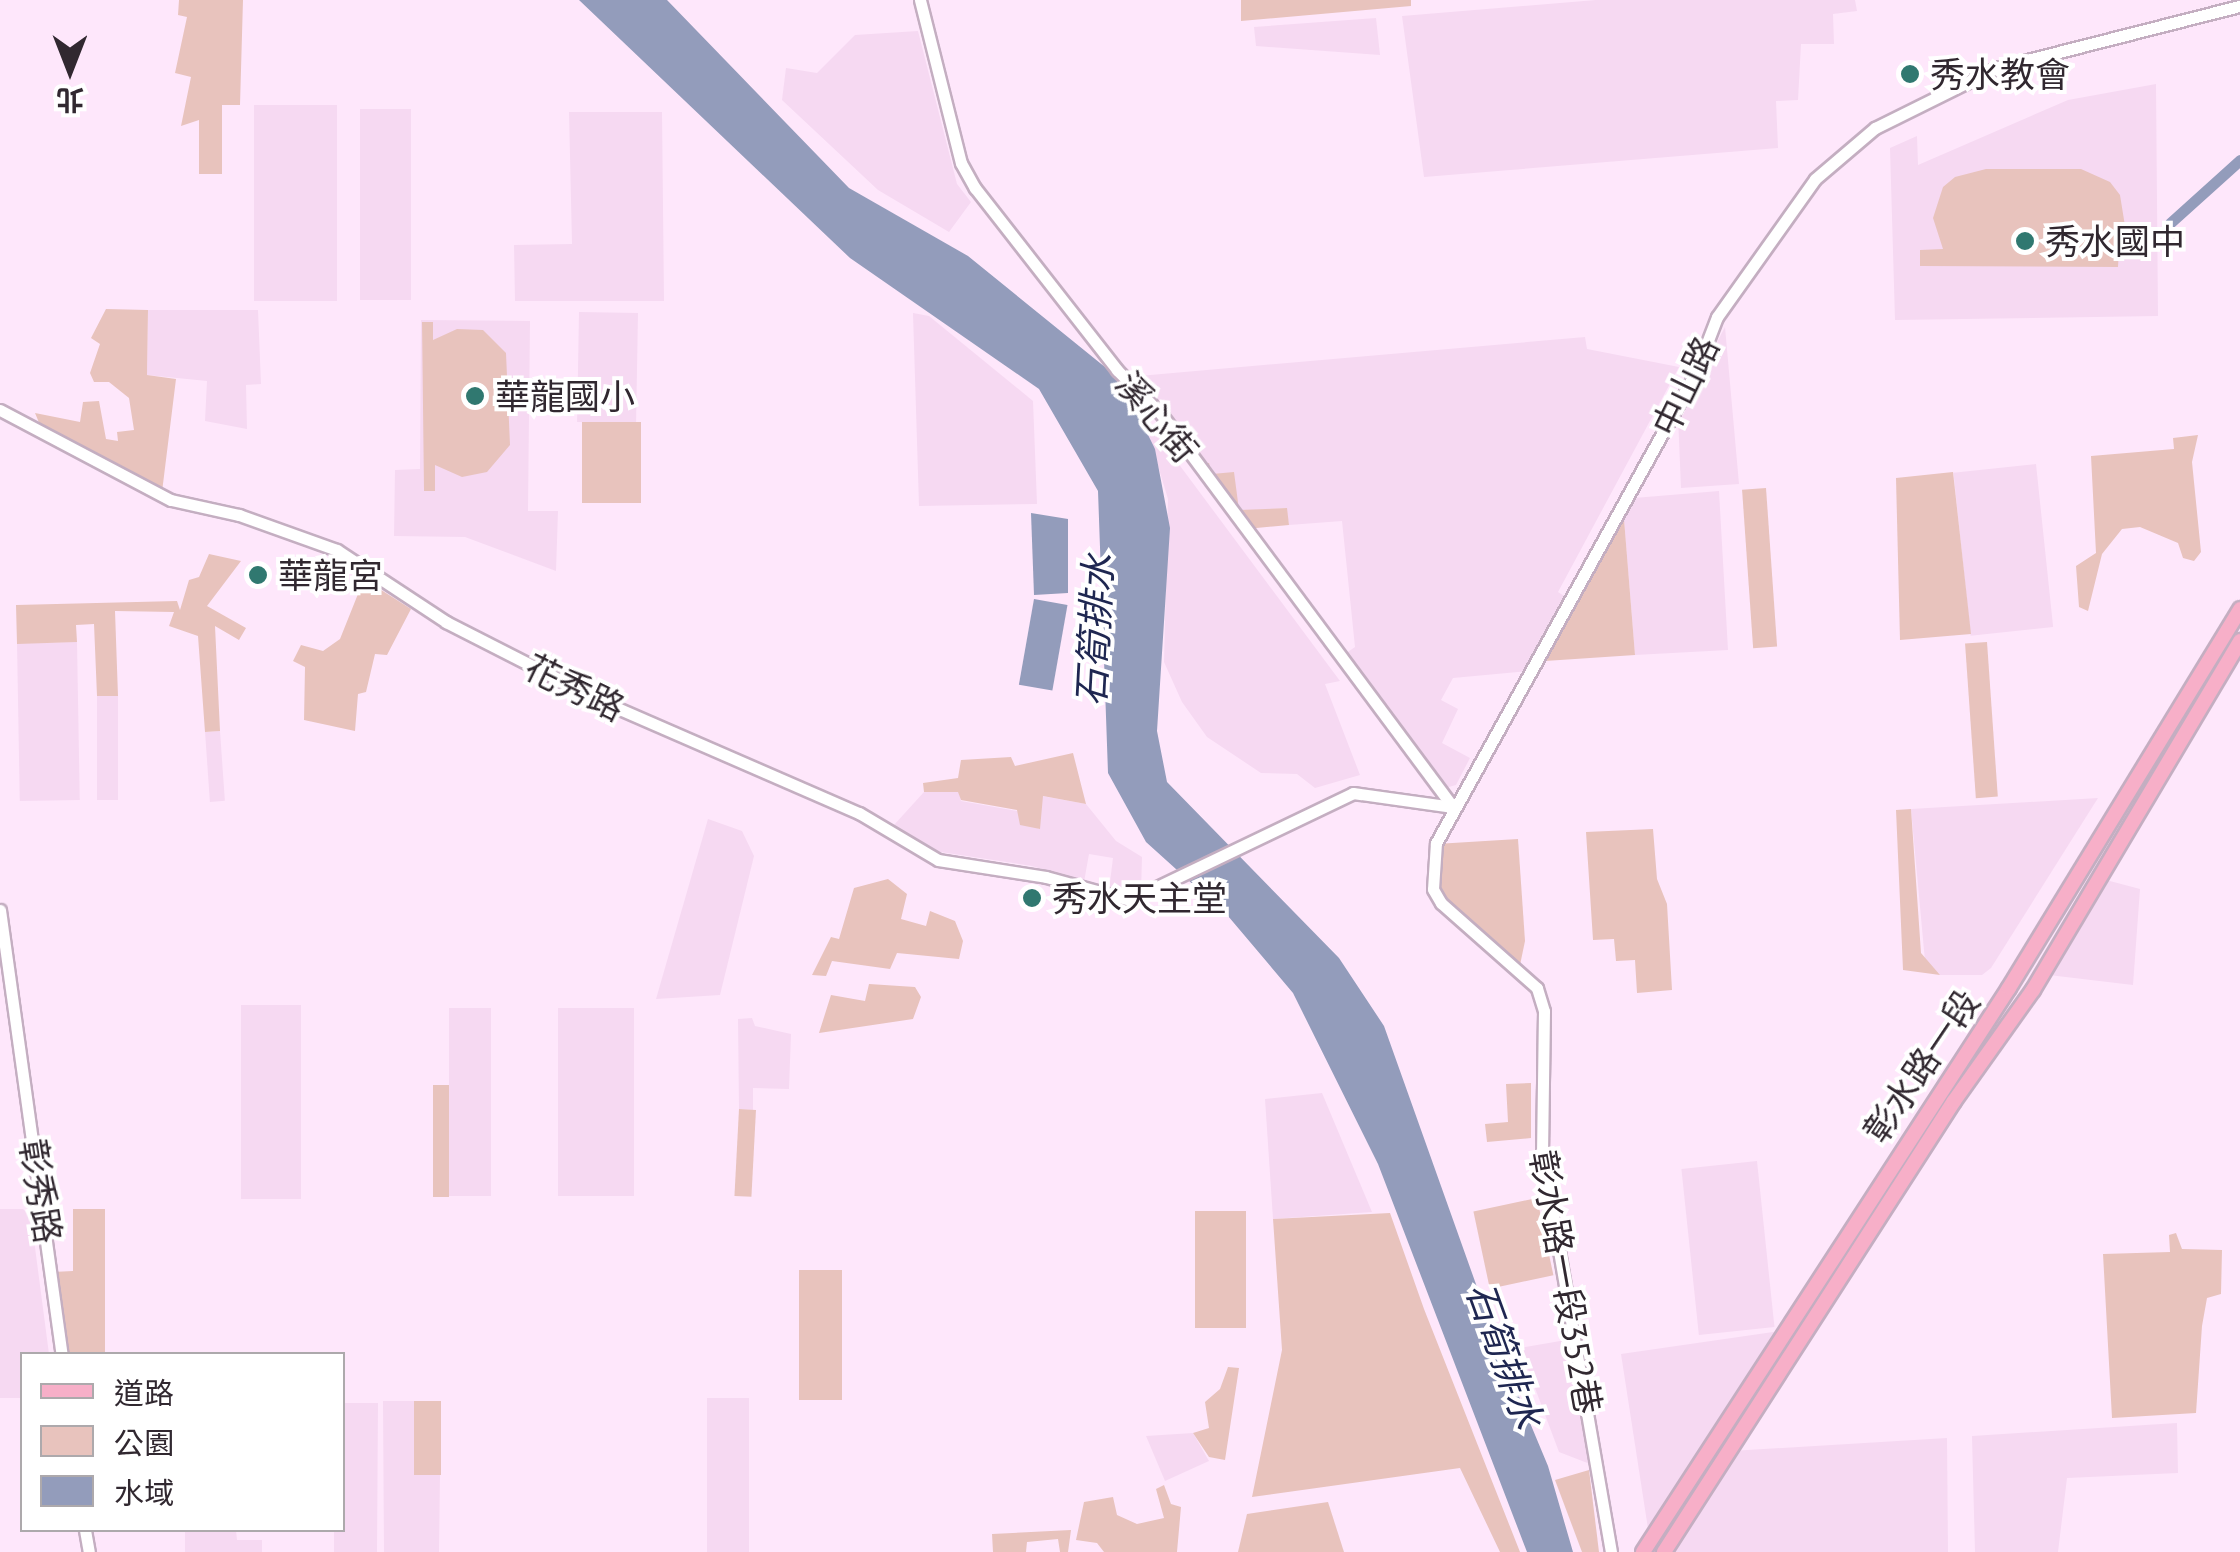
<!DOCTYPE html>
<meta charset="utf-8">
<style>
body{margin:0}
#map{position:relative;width:2240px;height:1552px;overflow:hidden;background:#fee7fb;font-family:"PT Sans","Noto Sans TC",sans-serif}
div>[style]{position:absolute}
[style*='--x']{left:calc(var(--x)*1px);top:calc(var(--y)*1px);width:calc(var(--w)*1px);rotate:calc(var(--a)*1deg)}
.built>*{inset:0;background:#f6d9f2;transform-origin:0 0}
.green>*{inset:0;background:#e8c3bd;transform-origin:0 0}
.water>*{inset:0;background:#939cbb;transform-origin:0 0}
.canal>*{height:11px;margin:-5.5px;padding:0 5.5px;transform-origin:5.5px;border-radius:5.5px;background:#939cbb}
.roads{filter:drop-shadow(2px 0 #c4aec1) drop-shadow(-2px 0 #c4aec1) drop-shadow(0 2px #c4aec1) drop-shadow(0 -2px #c4aec1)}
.minor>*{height:11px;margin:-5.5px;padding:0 5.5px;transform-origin:5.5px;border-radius:5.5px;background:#fff}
.major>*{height:14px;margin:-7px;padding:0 7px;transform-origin:7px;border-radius:7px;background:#f7afc8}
.dots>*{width:28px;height:28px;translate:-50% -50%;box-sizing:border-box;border:5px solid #fff;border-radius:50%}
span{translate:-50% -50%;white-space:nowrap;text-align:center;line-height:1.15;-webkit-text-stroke:8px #fff;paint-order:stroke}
.poi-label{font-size:35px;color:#312830}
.left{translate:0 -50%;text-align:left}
.street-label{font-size:35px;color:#312830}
.water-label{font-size:38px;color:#1f2751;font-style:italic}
.legend{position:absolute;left:20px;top:1352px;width:325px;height:180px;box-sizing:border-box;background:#fff;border:2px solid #ada9ac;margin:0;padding:12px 18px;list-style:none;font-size:30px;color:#312830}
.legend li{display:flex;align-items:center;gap:20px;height:50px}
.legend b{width:50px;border:2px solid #ada9ac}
.north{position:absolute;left:20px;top:20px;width:100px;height:100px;-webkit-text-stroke:8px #fff;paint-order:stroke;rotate:180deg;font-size:28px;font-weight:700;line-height:40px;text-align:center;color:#312830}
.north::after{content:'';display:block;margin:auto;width:35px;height:45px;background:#312830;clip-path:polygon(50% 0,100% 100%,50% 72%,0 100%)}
</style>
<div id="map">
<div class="built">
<div style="clip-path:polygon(1596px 0,1855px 0,1857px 11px,1833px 14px,1834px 44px,1801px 44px,1798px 100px,1776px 101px,1778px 148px,1424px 177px,1402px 16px)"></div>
<div style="clip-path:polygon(1376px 18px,1380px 55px,1256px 46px,1254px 27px)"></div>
<div style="clip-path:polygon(918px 31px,957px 184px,971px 202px,949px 232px,878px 190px,782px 100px,786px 68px,817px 73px,855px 35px)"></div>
<div style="clip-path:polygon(2156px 84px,2158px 316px,1895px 320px,1890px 148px,1917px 136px,1918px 165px,2068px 100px)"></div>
<div style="left:254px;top:105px;width:83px;height:196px"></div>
<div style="left:411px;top:109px;width:191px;height:51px;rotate:90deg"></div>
<div style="clip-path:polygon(569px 112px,662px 112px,664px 301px,515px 301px,514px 245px,572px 244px)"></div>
<div style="clip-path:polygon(148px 310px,258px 310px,261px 384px,246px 385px,247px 429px,205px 421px,207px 381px,147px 375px)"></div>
<div style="left:579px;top:312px;width:59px;height:110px;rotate:1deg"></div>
<div style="clip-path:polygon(913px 313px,929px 316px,1033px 401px,1037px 504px,919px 506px)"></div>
<div style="clip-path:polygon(421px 320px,530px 321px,528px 511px,558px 511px,556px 571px,465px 537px,394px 536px,395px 470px,420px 469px)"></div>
<div style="clip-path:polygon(1725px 327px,1739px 484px,1681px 488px,1678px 416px)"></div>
<div style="clip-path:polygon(1585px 337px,1587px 349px,1679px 367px,1558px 592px,1569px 599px,1528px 671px,1453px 678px,1441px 700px,1458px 709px,1442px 743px,1470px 758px,1456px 785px,1445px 788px,1342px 656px,1355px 647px,1342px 521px,1289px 525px,1286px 508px,1239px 511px,1208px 463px,1191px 464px,1135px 388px,1139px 376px)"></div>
<div style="clip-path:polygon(1143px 416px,1340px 681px,1325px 684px,1360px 775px,1315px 788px,1297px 774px,1261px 773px,1207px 737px,1182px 702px,1164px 662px,1168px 499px)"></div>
<div style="left:2036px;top:464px;width:164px;height:83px;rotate:84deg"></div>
<div style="clip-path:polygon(1719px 491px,1728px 650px,1635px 655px,1624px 519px,1634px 498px)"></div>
<div style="left:77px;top:642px;width:158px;height:60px;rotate:89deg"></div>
<div style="left:97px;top:696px;width:21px;height:104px"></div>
<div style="left:220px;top:731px;width:70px;height:15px;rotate:86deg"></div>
<div style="clip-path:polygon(924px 792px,959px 792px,961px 801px,1017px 811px,1039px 829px,1042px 796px,1086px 804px,1116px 841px,1142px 857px,1141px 892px,1109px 890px,1113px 858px,1089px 854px,1084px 882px,1032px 866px,934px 851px,894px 825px)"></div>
<div style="clip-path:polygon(2098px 798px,1991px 968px,1982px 975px,1940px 975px,1925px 961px,1911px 809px)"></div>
<div style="clip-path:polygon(708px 819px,742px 831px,754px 856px,720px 995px,656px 999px)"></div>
<div style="clip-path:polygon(2091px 876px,2140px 889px,2133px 985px,2032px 973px)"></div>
<div style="left:301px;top:1005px;width:194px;height:60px;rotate:90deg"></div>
<div style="left:449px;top:1008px;width:42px;height:188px"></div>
<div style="left:558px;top:1008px;width:76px;height:188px"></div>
<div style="clip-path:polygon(752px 1018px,755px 1026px,791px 1034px,789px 1089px,753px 1088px,753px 1110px,739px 1109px,738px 1019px)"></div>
<div style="clip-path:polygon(1322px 1093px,1372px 1212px,1273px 1219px,1265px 1099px)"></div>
<div style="left:1757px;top:1161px;width:167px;height:76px;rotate:84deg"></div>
<div style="clip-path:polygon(0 1209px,23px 1209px,31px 1217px,49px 1354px,22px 1354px,22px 1398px,0 1398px)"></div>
<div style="clip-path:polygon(1780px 1331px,1649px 1535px,1621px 1354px)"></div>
<div style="clip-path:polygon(1566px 1340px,1590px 1464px,1559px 1452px,1520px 1348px)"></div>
<div style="left:707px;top:1398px;width:42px;height:154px"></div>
<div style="clip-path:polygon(383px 1401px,414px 1401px,416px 1474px,440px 1475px,439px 1552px,384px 1552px)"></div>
<div style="clip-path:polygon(343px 1403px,378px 1403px,377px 1552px,334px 1552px,334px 1530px,342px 1530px)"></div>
<div style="clip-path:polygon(2177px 1423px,2178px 1473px,2067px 1478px,2058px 1552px,1975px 1552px,1972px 1436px)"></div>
<div style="clip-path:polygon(1193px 1433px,1209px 1461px,1165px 1481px,1146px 1436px)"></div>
<div style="clip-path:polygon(1947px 1438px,1948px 1552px,1670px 1552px,1731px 1451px)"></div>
<div style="clip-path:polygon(236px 1530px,237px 1540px,262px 1540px,262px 1552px,185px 1552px,185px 1532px)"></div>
</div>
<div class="green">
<div style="clip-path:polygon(179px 0,243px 0,240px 105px,222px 105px,222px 174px,199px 174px,199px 120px,181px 126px,191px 77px,175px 73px,187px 17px,178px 15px)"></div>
<div style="clip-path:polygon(1241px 0,1411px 0,1411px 6px,1241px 21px)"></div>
<div style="clip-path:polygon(2081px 169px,2110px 182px,2120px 195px,2125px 226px,2114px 249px,2119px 250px,2118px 267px,1920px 266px,1920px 250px,1943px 249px,1933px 218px,1943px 187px,1955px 177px,1986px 169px)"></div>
<div style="clip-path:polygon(106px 309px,148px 310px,147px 375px,176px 379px,162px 492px,40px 425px,35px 413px,80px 422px,83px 402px,99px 401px,106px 439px,118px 441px,117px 432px,134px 430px,129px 398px,109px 382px,94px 382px,90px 373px,100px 344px,91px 338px)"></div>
<div style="clip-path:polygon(422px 322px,433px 322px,433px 340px,457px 329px,483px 330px,506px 353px,510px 445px,487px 472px,462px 477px,435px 465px,435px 491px,424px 491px)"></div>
<div style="left:582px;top:422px;width:59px;height:81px"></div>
<div style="clip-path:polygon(2198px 435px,2192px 462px,2201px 552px,2194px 561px,2183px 558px,2178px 543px,2140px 527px,2122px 529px,2102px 554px,2088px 611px,2079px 607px,2076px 566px,2096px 553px,2091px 456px,2174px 449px,2173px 438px)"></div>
<div style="clip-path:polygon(1209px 463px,1212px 474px,1234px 472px,1239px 510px,1287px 508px,1289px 525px,1246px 529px,1191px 464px)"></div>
<div style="clip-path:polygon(1953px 472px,1971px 634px,1900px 640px,1896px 478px)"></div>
<div style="left:1766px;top:488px;width:159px;height:24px;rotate:86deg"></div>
<div style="clip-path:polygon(1624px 519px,1635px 655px,1545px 661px)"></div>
<div style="clip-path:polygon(209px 554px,241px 561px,207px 606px,246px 628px,239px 640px,215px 626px,220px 731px,205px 732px,198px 636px,169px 626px,174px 612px,115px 611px,118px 696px,97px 696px,94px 624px,76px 625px,77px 642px,17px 644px,16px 605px,177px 601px,180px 610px,189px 580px,199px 577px)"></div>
<div style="clip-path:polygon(364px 579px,411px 609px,387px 655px,375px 654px,366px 692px,358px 694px,355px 731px,304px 720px,305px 667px,293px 661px,301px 645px,323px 651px,340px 639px)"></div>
<div style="left:1987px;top:642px;width:155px;height:22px;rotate:86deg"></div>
<div style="clip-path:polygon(1073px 753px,1086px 804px,1043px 796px,1040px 829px,1020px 825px,1017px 810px,961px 800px,958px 792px,924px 792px,923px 783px,958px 778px,961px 760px,1011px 757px,1015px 766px)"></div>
<div style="clip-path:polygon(1911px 809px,1921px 953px,1940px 975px,1903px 970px,1896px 810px)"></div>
<div style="clip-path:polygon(1653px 829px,1657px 879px,1667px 904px,1672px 990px,1637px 993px,1635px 960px,1616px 961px,1614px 939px,1593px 940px,1586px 832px)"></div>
<div style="clip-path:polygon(1518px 839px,1525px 941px,1520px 965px,1455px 914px,1437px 886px,1436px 844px)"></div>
<div style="clip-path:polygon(888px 879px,907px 894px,901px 919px,926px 926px,930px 911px,955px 921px,963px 941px,959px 959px,897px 953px,890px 969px,832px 961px,826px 976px,812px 975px,831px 937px,839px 939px,854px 888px)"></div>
<div style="clip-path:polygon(869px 984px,915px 987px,921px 997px,913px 1019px,819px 1033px,831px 995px,865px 1001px)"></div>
<div style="clip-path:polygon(1531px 1083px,1531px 1138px,1487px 1142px,1485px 1124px,1508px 1122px,1506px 1084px)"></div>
<div style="left:433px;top:1085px;width:16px;height:112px"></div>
<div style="left:739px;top:1109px;width:17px;height:87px;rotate:3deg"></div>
<div style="left:1537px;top:1198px;width:79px;height:65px;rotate:78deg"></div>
<div style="clip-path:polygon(73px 1209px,105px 1209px,105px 1354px,63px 1354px,53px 1272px,73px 1271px)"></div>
<div style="left:1195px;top:1211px;width:51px;height:117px"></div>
<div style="clip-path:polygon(1390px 1213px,1424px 1309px,1520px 1552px,1500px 1552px,1460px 1468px,1252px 1497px,1282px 1350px,1273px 1219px)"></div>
<div style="clip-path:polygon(2176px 1233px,2182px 1249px,2222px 1250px,2221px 1294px,2207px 1298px,2202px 1326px,2196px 1413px,2112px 1418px,2103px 1254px,2170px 1252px,2169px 1235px)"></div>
<div style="left:799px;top:1270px;width:43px;height:130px"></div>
<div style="clip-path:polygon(1228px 1367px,1239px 1368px,1225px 1460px,1209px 1457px,1193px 1433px,1209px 1428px,1205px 1402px,1220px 1389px)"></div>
<div style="left:414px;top:1401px;width:27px;height:74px"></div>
<div style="clip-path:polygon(1589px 1470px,1599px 1552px,1582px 1552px,1555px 1480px)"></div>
<div style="clip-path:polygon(1164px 1485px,1171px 1504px,1181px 1507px,1177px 1552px,1104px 1552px,1097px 1543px,1076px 1540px,1084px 1502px,1113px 1497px,1117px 1515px,1137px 1524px,1164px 1518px,1156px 1489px)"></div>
<div style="clip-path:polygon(1328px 1502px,1344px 1552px,1238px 1552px,1247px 1514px)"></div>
<div style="clip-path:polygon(1071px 1530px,1068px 1552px,1060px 1552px,1058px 1539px,1027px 1542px,1026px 1552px,993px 1552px,992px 1534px)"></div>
</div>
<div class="water">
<div style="clip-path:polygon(579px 0,667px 0,849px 188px,968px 256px,1121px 380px,1155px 449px,1170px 528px,1157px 731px,1167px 782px,1339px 958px,1384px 1026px,1498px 1346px,1548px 1466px,1573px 1552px,1527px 1552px,1378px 1164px,1293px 993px,1228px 916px,1146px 842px,1108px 773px,1098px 491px,1039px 389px,850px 258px)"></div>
<div style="clip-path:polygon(1031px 513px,1068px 519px,1068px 593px,1034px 595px)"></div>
<div style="left:1034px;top:599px;width:34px;height:87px;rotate:10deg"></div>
</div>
<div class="canal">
<div style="--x:2170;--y:223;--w:94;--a:-42"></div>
</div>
<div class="roads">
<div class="minor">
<div style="--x:920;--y:0;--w:168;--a:75.9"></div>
<div style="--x:961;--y:163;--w:29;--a:61"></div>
<div style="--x:975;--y:188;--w:231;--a:52"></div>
<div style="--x:1117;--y:370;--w:62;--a:45"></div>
<div style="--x:1161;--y:414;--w:490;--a:53.4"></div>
<div style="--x:0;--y:410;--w:193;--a:27.8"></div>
<div style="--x:171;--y:500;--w:70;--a:12.4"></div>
<div style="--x:239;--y:515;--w:104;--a:19.7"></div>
<div style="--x:337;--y:550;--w:131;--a:33.4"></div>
<div style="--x:446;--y:622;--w:174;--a:27"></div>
<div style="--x:601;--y:701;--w:281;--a:23.5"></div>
<div style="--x:859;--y:813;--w:92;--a:30.7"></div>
<div style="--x:938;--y:860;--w:109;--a:8.9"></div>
<div style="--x:1046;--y:877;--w:87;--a:15.3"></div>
<div style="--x:1130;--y:900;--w:247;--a:-25.6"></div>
<div style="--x:1353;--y:793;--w:101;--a:8"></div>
<div style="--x:0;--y:910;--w:448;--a:82.1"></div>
<div style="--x:85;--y:1530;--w:22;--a:80"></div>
<div style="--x:1611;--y:1552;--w:404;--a:-99.8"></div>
<div style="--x:1542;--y:1154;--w:143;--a:-89.2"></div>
<div style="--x:1544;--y:1011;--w:24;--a:-107"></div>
<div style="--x:1537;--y:988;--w:128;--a:-138.5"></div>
<div style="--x:1441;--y:903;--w:16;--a:-120"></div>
<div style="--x:1433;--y:889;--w:46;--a:-86.3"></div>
<div style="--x:1436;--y:843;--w:536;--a:-61.09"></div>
<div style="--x:1695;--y:374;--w:61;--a:-68.9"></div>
<div style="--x:1717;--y:317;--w:169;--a:-54.6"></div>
<div style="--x:1815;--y:179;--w:79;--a:-40.4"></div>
<div style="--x:1875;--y:128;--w:135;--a:-26.4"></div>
<div style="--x:1996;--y:68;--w:252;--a:-14.3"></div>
</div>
<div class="major">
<div style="--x:1643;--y:1552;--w:672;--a:-57.02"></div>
<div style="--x:2009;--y:988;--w:444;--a:-58.6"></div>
<div style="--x:1664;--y:1552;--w:536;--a:-57.26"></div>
<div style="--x:1954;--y:1101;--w:136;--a:-54.6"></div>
<div style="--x:2033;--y:990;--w:406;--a:-59.3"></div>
</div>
</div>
<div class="dots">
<div style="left:1910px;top:74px;background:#307870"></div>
<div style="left:2025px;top:241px;background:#307870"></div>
<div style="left:475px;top:396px;background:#307870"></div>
<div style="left:258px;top:575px;background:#307870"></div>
<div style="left:1032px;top:898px;background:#307870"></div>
</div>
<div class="poi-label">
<span class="left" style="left:1930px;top:74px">秀水教會</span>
<span class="left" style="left:2045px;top:241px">秀水國中</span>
<span class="left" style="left:495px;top:396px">華龍國小</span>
<span class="left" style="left:278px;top:575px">華龍宮</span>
<span class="left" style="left:1052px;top:898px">秀水天主堂</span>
</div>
<div class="street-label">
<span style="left:1685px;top:386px;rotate:-64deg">中山路</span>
<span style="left:1157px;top:417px;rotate:50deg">溪心街</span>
<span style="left:575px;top:687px;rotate:26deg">花秀路</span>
<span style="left:1921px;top:1066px;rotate:-56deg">彰水路一段</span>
<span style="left:41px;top:1191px;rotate:81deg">彰秀路</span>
<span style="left:1566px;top:1282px;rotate:80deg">彰水路一段352巷</span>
</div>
<div class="water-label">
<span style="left:1094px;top:630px;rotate:-87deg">石筍排水</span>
<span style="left:1505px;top:1355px;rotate:70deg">石筍排水</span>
</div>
<ul class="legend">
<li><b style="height:12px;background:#f7afc8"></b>道路</li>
<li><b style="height:28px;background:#e8c3bd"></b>公園</li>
<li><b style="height:28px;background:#939cbb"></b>水域</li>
</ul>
<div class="north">北</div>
</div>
